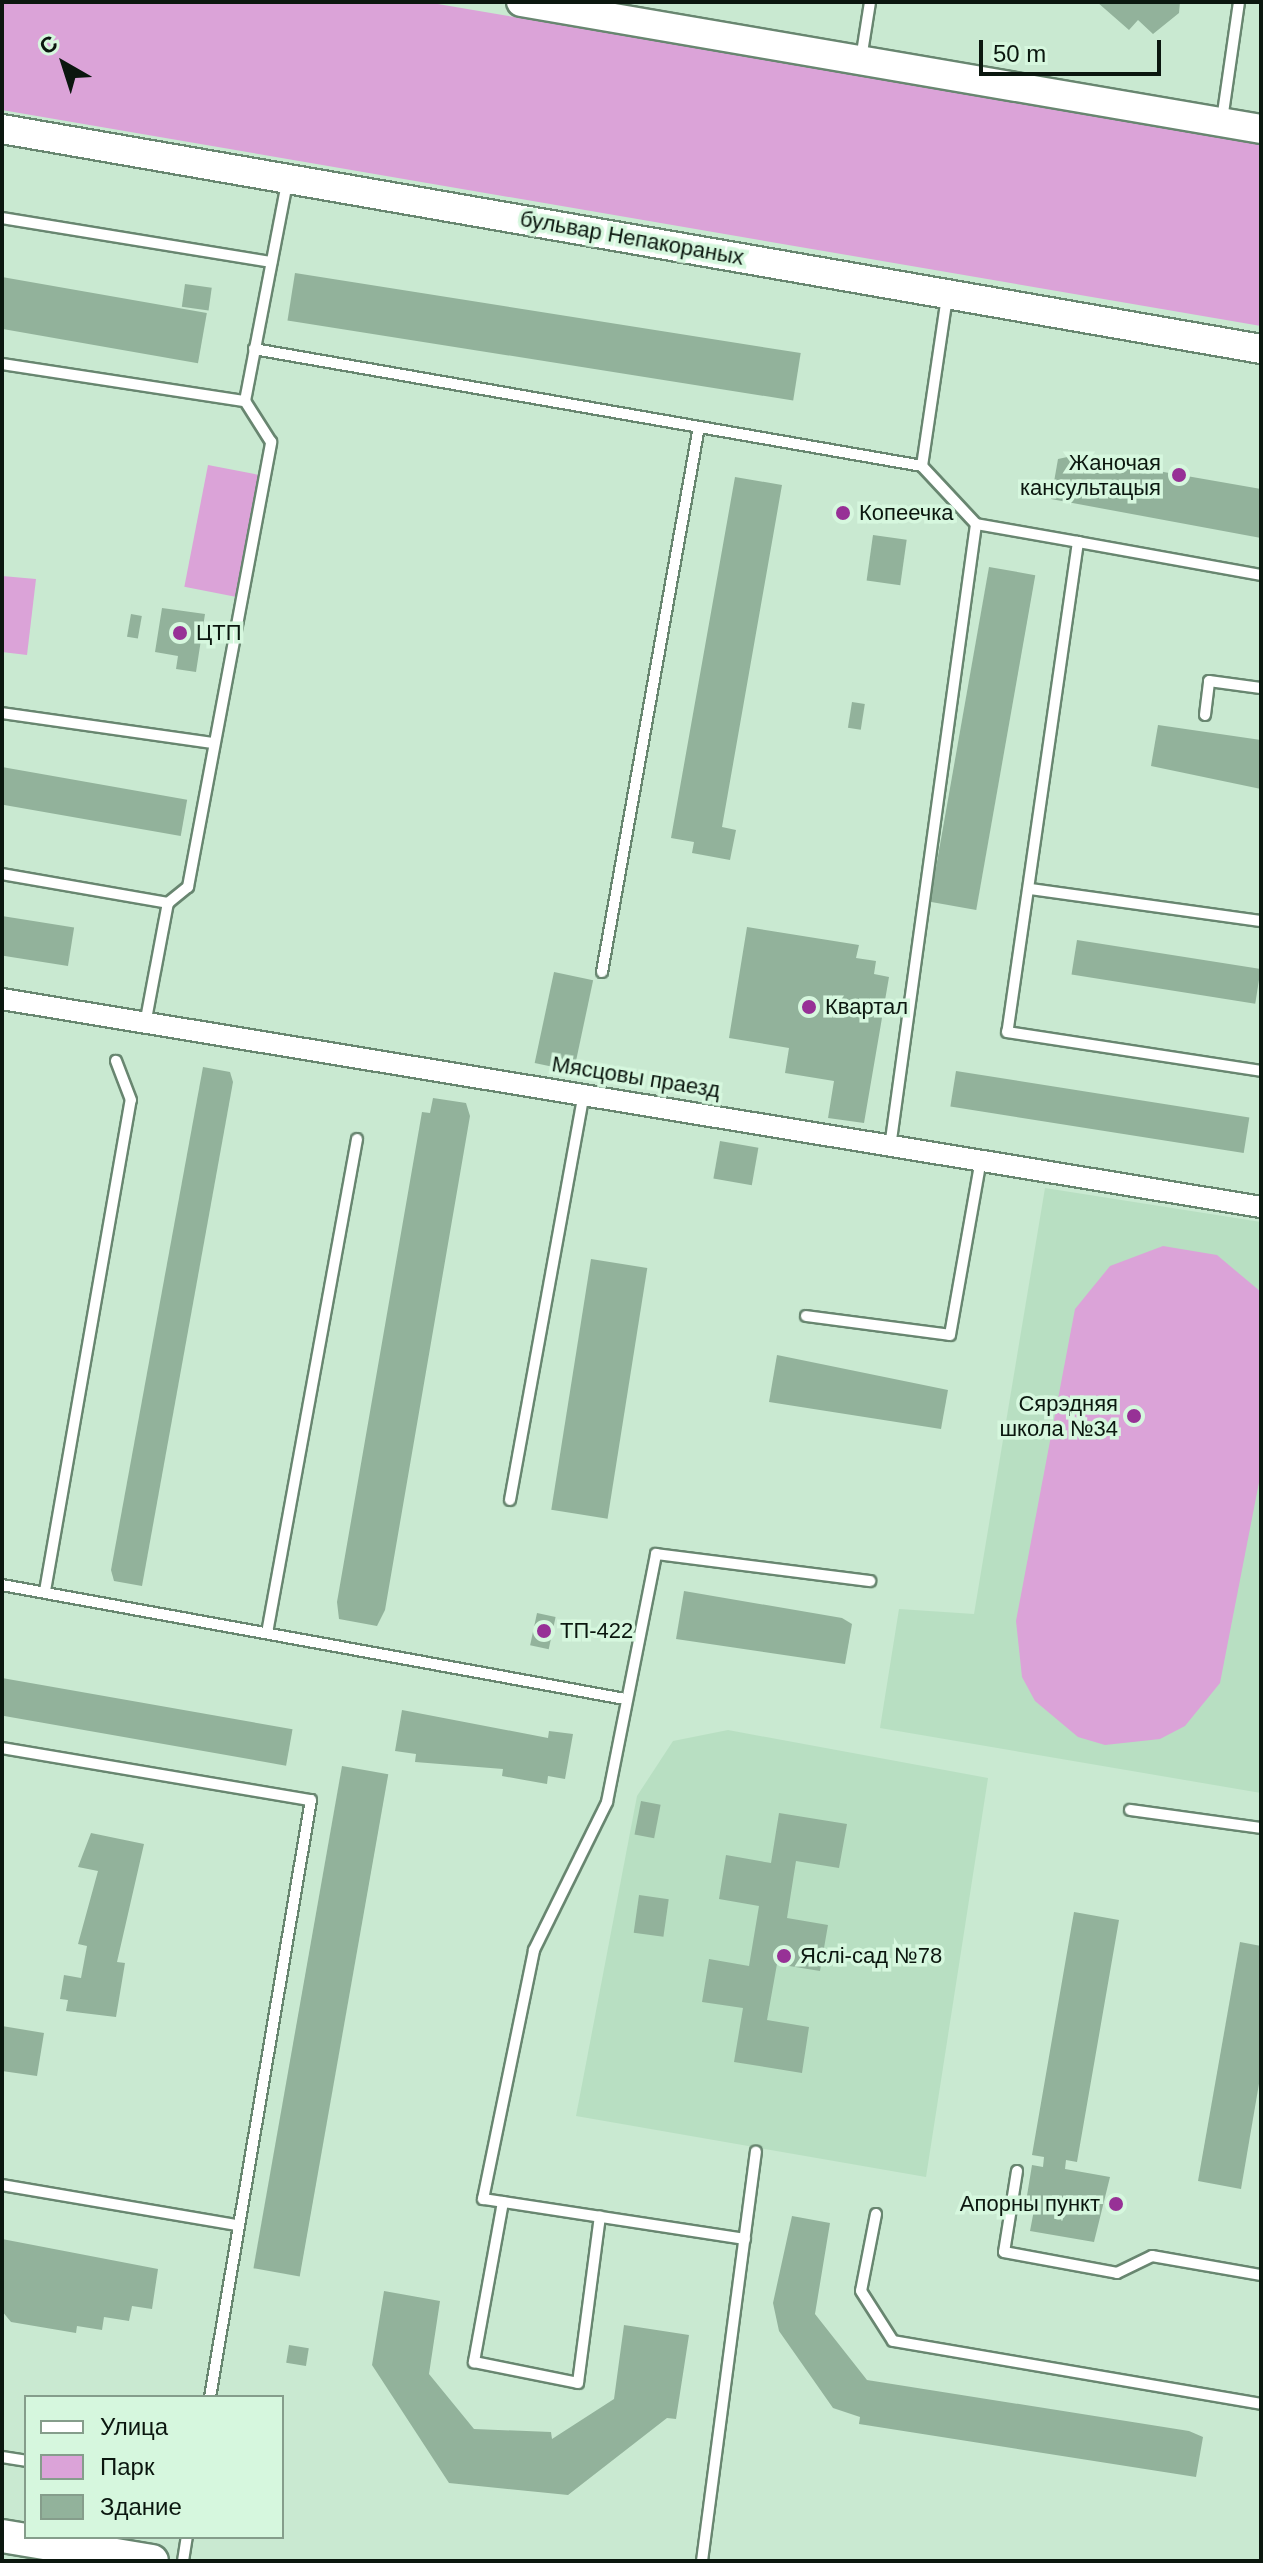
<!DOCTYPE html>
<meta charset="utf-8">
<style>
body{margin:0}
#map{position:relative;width:1263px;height:2563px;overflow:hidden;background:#c9e9d1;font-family:Arial,sans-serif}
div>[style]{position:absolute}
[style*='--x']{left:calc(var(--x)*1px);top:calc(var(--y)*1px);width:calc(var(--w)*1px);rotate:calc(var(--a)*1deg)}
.built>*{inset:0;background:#b8dfc2}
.green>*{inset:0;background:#dba3d8;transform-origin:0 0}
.building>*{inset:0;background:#92b29b;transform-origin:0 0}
.roads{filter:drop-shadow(2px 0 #688670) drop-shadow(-2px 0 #688670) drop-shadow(0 2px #688670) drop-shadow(0 -2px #688670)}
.service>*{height:10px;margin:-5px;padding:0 5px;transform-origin:5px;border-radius:5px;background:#fff}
.minor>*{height:20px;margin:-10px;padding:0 10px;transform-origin:10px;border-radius:10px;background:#fff}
.secondary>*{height:28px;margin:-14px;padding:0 14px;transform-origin:14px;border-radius:14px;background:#fff}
.primary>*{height:32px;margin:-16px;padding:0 16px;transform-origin:16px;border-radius:16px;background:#fff}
.dots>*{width:22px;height:22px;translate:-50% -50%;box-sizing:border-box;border:4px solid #d6f7de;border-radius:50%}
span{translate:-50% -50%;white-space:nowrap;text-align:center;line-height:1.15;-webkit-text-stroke:7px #d6f7de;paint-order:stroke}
.street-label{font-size:22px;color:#0b170f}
.poi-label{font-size:22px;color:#0b170f}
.right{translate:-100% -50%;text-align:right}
.left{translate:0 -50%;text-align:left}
.frame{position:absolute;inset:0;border:4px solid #0b170f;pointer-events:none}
.legend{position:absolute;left:24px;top:2395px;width:260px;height:144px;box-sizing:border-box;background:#d6f7de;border:2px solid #859d8b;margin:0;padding:10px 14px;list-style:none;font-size:24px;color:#0b170f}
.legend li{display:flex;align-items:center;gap:16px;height:40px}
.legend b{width:40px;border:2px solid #859d8b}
.north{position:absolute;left:24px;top:24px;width:80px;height:80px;-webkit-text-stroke:6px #d6f7de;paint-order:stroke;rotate:321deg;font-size:22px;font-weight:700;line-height:32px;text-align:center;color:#0b170f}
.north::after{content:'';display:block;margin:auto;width:28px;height:36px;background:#0b170f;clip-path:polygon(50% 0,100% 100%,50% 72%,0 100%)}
.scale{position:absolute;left:979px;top:40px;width:182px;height:36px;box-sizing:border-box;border:4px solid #0b170f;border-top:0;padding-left:10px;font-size:24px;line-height:28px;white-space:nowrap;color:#0b170f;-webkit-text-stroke:6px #d6f7de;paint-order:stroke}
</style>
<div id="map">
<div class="built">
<div style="clip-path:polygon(1045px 1188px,1261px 1222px,1261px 1793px,880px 1728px,899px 1609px,974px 1614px)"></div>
<div style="clip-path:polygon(728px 1730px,988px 1778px,926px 2177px,576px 2116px,637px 1796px,673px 1741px)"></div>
</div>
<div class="green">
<div style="clip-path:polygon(2px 2px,426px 2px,1261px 144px,1261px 326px,2px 110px)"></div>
<div style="left:208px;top:465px;width:52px;height:124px;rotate:11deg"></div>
<div style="clip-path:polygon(2px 576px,36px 579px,27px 655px,2px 652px)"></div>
<div style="clip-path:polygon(1163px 1246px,1217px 1255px,1261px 1292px,1261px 1472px,1220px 1683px,1185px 1726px,1160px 1739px,1105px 1745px,1078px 1737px,1035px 1701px,1022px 1677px,1016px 1621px,1075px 1309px,1110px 1266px)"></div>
</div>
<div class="building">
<div style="clip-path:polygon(1097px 2px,1180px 2px,1179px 13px,1153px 34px,1138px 20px,1129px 30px)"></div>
<div style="left:295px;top:273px;width:512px;height:48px;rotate:9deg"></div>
<div style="left:2px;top:277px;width:208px;height:51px;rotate:10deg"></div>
<div style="left:185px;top:284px;width:27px;height:23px;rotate:8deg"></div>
<div style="clip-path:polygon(1072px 456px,1261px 489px,1261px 538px,1051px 499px,1058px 459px)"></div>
<div style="clip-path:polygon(735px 477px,782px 485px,722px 827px,736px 830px,730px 860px,692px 853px,694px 842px,671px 838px)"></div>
<div style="left:873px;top:535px;width:34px;height:46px;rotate:8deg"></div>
<div style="left:989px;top:567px;width:47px;height:340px;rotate:10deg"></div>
<div style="clip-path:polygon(162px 608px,205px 614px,196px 672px,176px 669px,178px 656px,155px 652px)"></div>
<div style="left:131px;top:614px;width:11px;height:23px;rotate:10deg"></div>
<div style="left:852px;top:702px;width:13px;height:26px;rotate:9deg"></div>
<div style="clip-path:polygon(1158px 725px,1261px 740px,1261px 789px,1151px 766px)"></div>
<div style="left:2px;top:767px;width:188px;height:37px;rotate:10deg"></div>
<div style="left:2px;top:916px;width:73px;height:39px;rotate:9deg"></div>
<div style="clip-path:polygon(747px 927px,859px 945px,856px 958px,876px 961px,874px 974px,889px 977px,864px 1123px,828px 1118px,834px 1081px,785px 1073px,789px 1048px,729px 1038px)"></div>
<div style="left:1077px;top:940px;width:186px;height:35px;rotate:9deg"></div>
<div style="left:554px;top:972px;width:40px;height:93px;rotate:12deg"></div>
<div style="clip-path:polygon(203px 1067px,230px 1072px,233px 1082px,142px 1586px,114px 1581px,111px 1570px)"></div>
<div style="left:956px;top:1071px;width:297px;height:36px;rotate:9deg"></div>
<div style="clip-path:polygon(433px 1098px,466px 1103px,470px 1116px,385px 1610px,377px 1626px,339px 1619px,337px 1602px,422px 1112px,430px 1113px)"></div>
<div style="left:720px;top:1141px;width:39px;height:38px;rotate:10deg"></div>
<div style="left:591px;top:1259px;width:57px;height:254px;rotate:9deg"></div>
<div style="clip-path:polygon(777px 1355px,948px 1390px,941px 1429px,769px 1402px)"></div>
<div style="clip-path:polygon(684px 1591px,842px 1618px,852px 1624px,845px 1664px,676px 1639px)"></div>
<div style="left:537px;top:1613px;width:19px;height:33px;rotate:12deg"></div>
<div style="left:2px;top:1678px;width:295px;height:37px;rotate:10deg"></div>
<div style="clip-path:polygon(402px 1710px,548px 1738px,549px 1731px,573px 1734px,565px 1779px,548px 1776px,547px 1784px,502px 1776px,503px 1769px,415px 1762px,416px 1754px,395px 1751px)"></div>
<div style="left:342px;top:1766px;width:47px;height:510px;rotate:10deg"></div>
<div style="left:641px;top:1801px;width:20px;height:34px;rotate:11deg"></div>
<div style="clip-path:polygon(779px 1813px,847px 1824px,839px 1868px,796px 1861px,787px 1918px,828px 1925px,820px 1971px,777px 1964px,767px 2020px,809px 2027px,802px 2073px,734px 2062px,743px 2008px,702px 2002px,709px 1959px,749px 1966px,759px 1906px,719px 1899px,726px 1855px,771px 1863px)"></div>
<div style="clip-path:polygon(91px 1833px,144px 1844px,117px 1962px,125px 1963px,116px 2017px,66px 2011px,68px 2000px,60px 1999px,64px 1975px,81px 1978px,87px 1946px,78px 1944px,98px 1871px,78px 1867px)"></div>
<div style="left:639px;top:1895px;width:30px;height:38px;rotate:8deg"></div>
<div style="clip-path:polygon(1074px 1912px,1119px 1920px,1077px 2162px,1066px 2160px,1065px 2169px,1110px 2177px,1094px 2242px,1030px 2231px,1034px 2210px,1025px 2208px,1032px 2165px,1043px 2167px,1044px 2157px,1032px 2155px)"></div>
<div style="clip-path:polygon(1240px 1942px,1261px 1946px,1261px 2072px,1241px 2189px,1198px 2181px)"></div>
<div style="clip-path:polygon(2px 2026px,44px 2033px,37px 2076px,2px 2071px)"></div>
<div style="clip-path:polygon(792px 2216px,830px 2223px,815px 2314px,867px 2380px,1189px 2431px,1203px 2437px,1196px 2477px,859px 2424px,860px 2417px,833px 2408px,779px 2331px,773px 2303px)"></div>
<div style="clip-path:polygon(2px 2239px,158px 2269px,152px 2309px,132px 2306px,129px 2321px,104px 2317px,102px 2330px,77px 2326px,76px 2333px,11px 2322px,2px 2311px)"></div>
<div style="clip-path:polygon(384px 2291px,440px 2301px,429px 2374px,474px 2429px,551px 2432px,552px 2439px,614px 2399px,624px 2325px,689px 2335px,676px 2419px,667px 2418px,568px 2495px,449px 2483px,372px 2365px)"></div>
<div style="left:289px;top:2345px;width:20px;height:18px;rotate:9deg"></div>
</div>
<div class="roads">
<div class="service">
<div style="--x:861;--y:59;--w:58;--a:-81"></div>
<div style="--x:1222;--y:120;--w:119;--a:-81.8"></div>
<div style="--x:2;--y:218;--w:273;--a:9.3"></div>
<div style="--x:254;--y:349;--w:678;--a:9.93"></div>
<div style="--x:922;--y:466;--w:172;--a:-81.6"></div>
<div style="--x:2;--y:364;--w:246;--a:8.7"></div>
<div style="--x:976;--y:524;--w:104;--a:10"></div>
<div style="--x:1078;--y:542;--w:495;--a:98.2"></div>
<div style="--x:1007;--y:1032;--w:257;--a:8.7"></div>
<div style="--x:1078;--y:542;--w:186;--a:10.2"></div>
<div style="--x:2;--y:713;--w:213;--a:8.1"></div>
<div style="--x:1205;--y:715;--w:34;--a:-83"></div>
<div style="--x:1209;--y:681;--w:52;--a:7.7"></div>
<div style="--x:2;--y:874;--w:169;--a:9.9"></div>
<div style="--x:1030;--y:889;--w:233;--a:7.9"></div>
<div style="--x:602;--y:972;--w:548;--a:-79.92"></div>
<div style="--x:146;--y:1019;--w:118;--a:-79.3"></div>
<div style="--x:168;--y:903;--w:26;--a:-39"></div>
<div style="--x:188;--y:887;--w:453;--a:-79.4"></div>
<div style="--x:271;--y:442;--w:49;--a:-122.4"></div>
<div style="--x:245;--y:401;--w:222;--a:-79.1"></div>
<div style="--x:891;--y:1140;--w:622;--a:-82.14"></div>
<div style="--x:976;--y:524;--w:79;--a:-133"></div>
<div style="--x:806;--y:1316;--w:145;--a:7.5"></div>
<div style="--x:950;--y:1335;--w:179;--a:-80"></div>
<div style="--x:510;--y:1500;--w:414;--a:-79.7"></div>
<div style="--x:2;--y:1585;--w:633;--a:10.37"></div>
<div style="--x:45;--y:1591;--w:498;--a:-80.1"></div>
<div style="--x:131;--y:1100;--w:42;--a:-111"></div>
<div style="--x:267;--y:1633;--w:502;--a:-79.67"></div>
<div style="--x:2;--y:1748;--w:313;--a:9.6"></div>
<div style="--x:311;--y:1800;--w:605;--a:99.6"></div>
<div style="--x:1130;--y:1810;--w:132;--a:7.8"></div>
<div style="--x:1017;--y:2171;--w:82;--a:99.1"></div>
<div style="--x:1004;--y:2252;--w:115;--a:10.5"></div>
<div style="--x:1117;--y:2273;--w:39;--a:-26"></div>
<div style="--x:1152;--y:2256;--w:111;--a:9.9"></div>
<div style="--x:2;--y:2185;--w:238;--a:9.7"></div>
<div style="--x:503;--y:2202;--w:163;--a:100.3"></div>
<div style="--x:474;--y:2362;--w:106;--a:11.4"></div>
<div style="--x:578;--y:2383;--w:168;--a:-82.5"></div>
<div style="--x:876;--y:2214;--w:78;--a:101"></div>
<div style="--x:861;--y:2291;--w:59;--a:57.4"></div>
<div style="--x:893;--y:2341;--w:373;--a:9.7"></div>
<div style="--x:745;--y:2239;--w:265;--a:-171.3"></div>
<div style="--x:483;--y:2199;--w:254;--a:-78.4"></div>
<div style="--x:534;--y:1950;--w:165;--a:-63.7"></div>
<div style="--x:607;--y:1802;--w:253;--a:-78.8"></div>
<div style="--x:656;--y:1554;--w:216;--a:7.2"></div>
<div style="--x:2;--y:2457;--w:24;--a:9"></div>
<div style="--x:183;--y:2561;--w:24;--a:-81"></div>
<div style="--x:702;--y:2561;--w:413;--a:-82.5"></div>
</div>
<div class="minor">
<div style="--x:2;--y:999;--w:1276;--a:9.38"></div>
</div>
<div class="secondary">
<div style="--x:521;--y:2;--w:751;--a:9.74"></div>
<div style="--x:2;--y:129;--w:1278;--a:9.91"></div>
</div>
<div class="primary">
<div style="--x:2;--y:2536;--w:152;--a:9.5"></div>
</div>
</div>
<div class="dots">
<div style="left:1179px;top:475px;background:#973196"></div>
<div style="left:843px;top:513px;background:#973196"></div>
<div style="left:180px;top:633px;background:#973196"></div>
<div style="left:809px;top:1007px;background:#973196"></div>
<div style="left:1134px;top:1416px;background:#973196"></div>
<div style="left:544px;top:1631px;background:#973196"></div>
<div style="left:784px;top:1956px;background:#973196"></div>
<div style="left:1116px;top:2204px;background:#973196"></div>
</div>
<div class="street-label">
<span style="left:632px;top:238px;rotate:10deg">бульвар Непакораных</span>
<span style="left:636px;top:1077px;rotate:9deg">Мясцовы праезд</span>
</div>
<div class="poi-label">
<span class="right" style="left:1161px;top:475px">Жаночая<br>кансультацыя</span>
<span class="left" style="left:859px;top:513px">Копеечка</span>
<span class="left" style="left:196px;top:633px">ЦТП</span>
<span class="left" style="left:825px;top:1007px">Квартал</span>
<span class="right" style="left:1118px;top:1416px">Сярэдняя<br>школа №34</span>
<span class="left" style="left:560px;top:1631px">ТП-422</span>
<span class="left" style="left:800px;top:1956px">Яслі-сад №78</span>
<span class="right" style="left:1100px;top:2204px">Апорны пункт</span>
</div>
<div class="frame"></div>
<ul class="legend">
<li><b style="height:10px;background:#fff"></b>Улица</li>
<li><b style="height:22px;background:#dba3d8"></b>Парк</li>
<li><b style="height:22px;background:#92b29b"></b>Здание</li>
</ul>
<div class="north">С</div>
<div class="scale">50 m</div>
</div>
